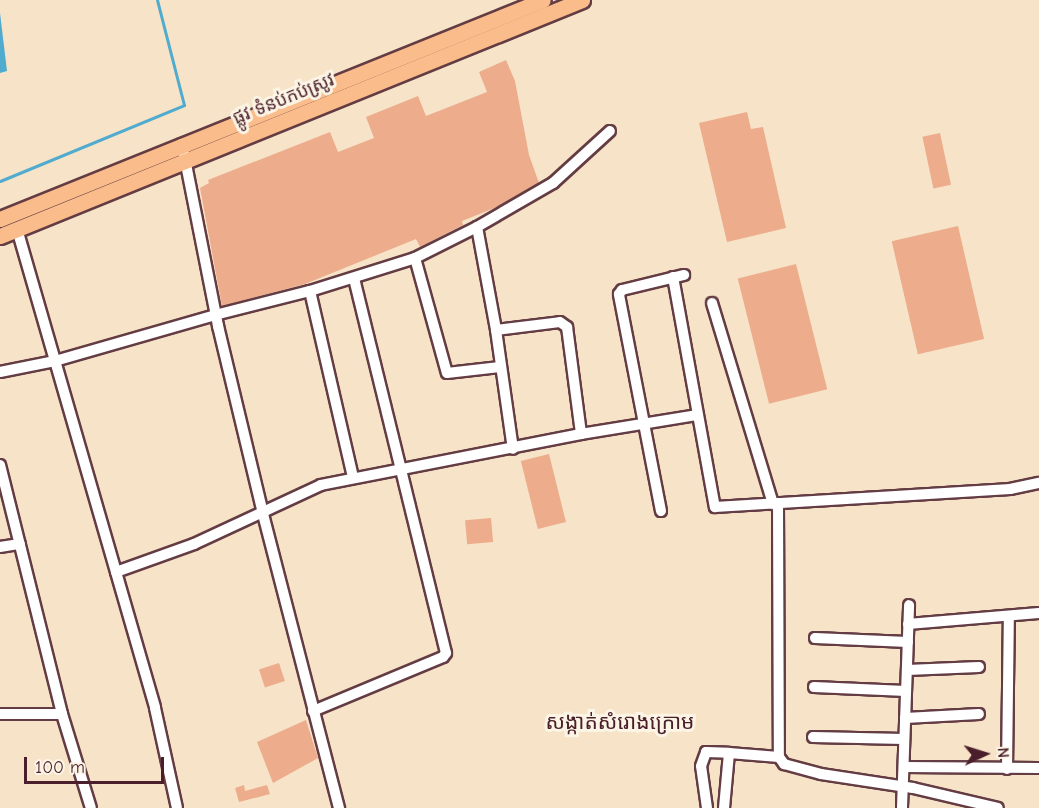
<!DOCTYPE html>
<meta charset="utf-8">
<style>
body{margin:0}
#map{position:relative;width:1039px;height:808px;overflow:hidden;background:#f6e3c8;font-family:"Comic Neue","Noto Sans Khmer",sans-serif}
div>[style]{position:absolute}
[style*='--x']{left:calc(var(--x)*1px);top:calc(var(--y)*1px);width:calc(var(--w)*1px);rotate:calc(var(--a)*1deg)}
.water>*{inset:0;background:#50abce}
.stream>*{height:3px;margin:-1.5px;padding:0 1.5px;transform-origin:1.5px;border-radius:1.5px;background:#50abce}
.building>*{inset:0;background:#edac8b;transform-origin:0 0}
.roads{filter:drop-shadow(2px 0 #643c43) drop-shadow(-2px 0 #643c43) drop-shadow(0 2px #643c43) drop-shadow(0 -2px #643c43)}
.minor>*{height:10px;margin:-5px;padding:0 5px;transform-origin:5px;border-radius:5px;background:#fff}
.primary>*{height:15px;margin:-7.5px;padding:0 7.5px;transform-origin:7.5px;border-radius:7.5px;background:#f9bc8a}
span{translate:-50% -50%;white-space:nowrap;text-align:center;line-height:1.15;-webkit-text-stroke:6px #fcf5e5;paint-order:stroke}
.street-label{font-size:18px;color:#4a1f2b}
.quarter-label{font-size:21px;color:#4a1f2b}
.north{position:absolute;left:955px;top:724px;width:60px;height:60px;-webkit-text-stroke:4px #fcf5e5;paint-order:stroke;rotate:86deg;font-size:16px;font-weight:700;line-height:24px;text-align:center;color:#4a1f2b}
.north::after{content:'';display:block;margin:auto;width:21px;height:27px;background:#4a1f2b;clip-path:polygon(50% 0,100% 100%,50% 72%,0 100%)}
.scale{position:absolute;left:24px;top:757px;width:140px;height:27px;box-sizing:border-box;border:3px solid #4a1f2b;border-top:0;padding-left:8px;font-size:18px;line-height:21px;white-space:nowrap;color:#4a1f2b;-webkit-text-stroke:4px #fcf5e5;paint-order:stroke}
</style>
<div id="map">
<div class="water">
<div style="clip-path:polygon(0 13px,7px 71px,0 73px)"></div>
</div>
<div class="stream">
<div style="--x:0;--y:181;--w:199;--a:-22.4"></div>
<div style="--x:184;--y:105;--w:108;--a:-104.4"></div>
</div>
<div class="building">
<div style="clip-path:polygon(506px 60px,515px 81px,529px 155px,539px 183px,497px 207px,462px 221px,463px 225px,420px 247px,416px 239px,305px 284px,222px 306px,200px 188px,209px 183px,208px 180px,330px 132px,338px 152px,374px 138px,366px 117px,418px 96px,426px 116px,487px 92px,479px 72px)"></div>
<div style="clip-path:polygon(747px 112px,751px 129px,763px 127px,786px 228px,727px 242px,699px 123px)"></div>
<div style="left:940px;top:133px;width:53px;height:18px;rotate:78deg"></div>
<div style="left:958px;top:226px;width:116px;height:68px;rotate:77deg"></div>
<div style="left:796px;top:264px;width:129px;height:60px;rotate:76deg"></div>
<div style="left:549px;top:454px;width:70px;height:29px;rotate:76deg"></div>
<div style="left:491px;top:518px;width:24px;height:26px;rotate:85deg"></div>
<div style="left:279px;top:663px;width:19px;height:21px;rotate:72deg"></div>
<div style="clip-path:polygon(306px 720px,318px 758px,273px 783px,257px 742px)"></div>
<div style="clip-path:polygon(244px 785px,245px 791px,267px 785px,270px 794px,239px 802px,235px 788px)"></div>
</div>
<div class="roads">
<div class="minor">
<div style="--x:182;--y:144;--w:186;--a:78.8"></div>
<div style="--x:218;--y:326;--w:193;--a:76.5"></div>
<div style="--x:263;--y:514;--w:304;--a:75.5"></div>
<div style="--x:477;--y:227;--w:105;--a:79.5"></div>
<div style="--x:496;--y:330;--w:120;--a:81.9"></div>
<div style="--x:17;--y:229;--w:498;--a:73.9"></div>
<div style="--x:155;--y:708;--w:102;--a:77.6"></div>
<div style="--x:415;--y:258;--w:119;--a:74.5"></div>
<div style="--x:447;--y:373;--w:53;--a:-6.5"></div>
<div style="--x:673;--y:277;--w:234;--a:79.7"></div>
<div style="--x:715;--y:507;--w:296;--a:-3.5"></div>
<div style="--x:1010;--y:489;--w:30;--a:-12"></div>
<div style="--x:310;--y:291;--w:191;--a:77"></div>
<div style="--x:712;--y:303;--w:210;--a:73.1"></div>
<div style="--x:496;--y:330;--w:64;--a:-7.1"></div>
<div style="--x:560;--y:322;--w:9;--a:36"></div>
<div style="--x:567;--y:327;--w:108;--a:82.5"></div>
<div style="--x:0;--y:372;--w:56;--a:-11.3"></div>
<div style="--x:55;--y:361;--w:166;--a:-16"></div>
<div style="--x:215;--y:315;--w:98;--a:-14.2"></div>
<div style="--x:310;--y:291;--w:110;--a:-17.4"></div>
<div style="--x:415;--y:258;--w:69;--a:-26.6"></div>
<div style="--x:477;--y:227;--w:88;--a:-30.1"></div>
<div style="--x:553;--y:183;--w:77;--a:-42.4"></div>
<div style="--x:0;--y:465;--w:257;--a:76"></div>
<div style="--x:62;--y:714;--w:98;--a:72.9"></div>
<div style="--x:778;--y:503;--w:254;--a:89.8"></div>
<div style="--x:779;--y:757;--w:9;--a:54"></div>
<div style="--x:784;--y:764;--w:38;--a:15"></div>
<div style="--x:821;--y:774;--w:93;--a:8.7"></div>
<div style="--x:913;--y:788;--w:87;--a:13.2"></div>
<div style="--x:661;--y:511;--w:221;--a:-101"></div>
<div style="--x:619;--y:294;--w:5;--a:-53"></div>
<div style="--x:622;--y:290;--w:64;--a:-13.6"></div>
<div style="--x:0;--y:547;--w:20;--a:-9"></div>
<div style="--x:116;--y:572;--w:83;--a:-19.7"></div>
<div style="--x:194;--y:544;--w:140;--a:-24.9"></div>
<div style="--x:321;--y:485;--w:265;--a:-11.1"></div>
<div style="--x:581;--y:434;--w:118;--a:-9.3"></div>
<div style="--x:908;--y:624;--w:131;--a:-4.8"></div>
<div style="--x:815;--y:638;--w:93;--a:2.5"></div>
<div style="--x:907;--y:670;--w:72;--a:-2.4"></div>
<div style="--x:814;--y:687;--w:92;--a:2.5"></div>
<div style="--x:313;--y:711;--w:141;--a:-22.6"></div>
<div style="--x:443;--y:657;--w:5;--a:-53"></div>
<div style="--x:446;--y:653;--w:386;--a:-103.8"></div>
<div style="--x:0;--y:714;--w:62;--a:0"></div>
<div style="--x:905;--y:718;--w:74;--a:-3.1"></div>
<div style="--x:813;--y:737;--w:91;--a:1.3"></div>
<div style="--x:904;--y:767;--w:135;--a:0.4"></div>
<div style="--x:1007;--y:769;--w:153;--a:-89.3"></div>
<div style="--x:707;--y:808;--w:42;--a:-98.1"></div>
<div style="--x:701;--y:766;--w:15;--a:-70"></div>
<div style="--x:706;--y:752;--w:23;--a:2"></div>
<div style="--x:724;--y:808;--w:55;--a:-84.8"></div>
<div style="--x:729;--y:753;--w:50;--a:4.6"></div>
<div style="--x:902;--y:808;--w:203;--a:-88"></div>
</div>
<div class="primary">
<div style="--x:0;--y:219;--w:585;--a:-21.96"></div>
<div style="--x:0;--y:236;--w:628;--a:-22.07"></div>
</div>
</div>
<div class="street-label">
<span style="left:284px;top:100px;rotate:-22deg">ផ្លូវ ទំនប់កប់ស្រូវ</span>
</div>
<div class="quarter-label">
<span style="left:620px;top:722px">សង្កាត់សំរោងក្រោម</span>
</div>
<div class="north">N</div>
<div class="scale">100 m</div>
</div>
